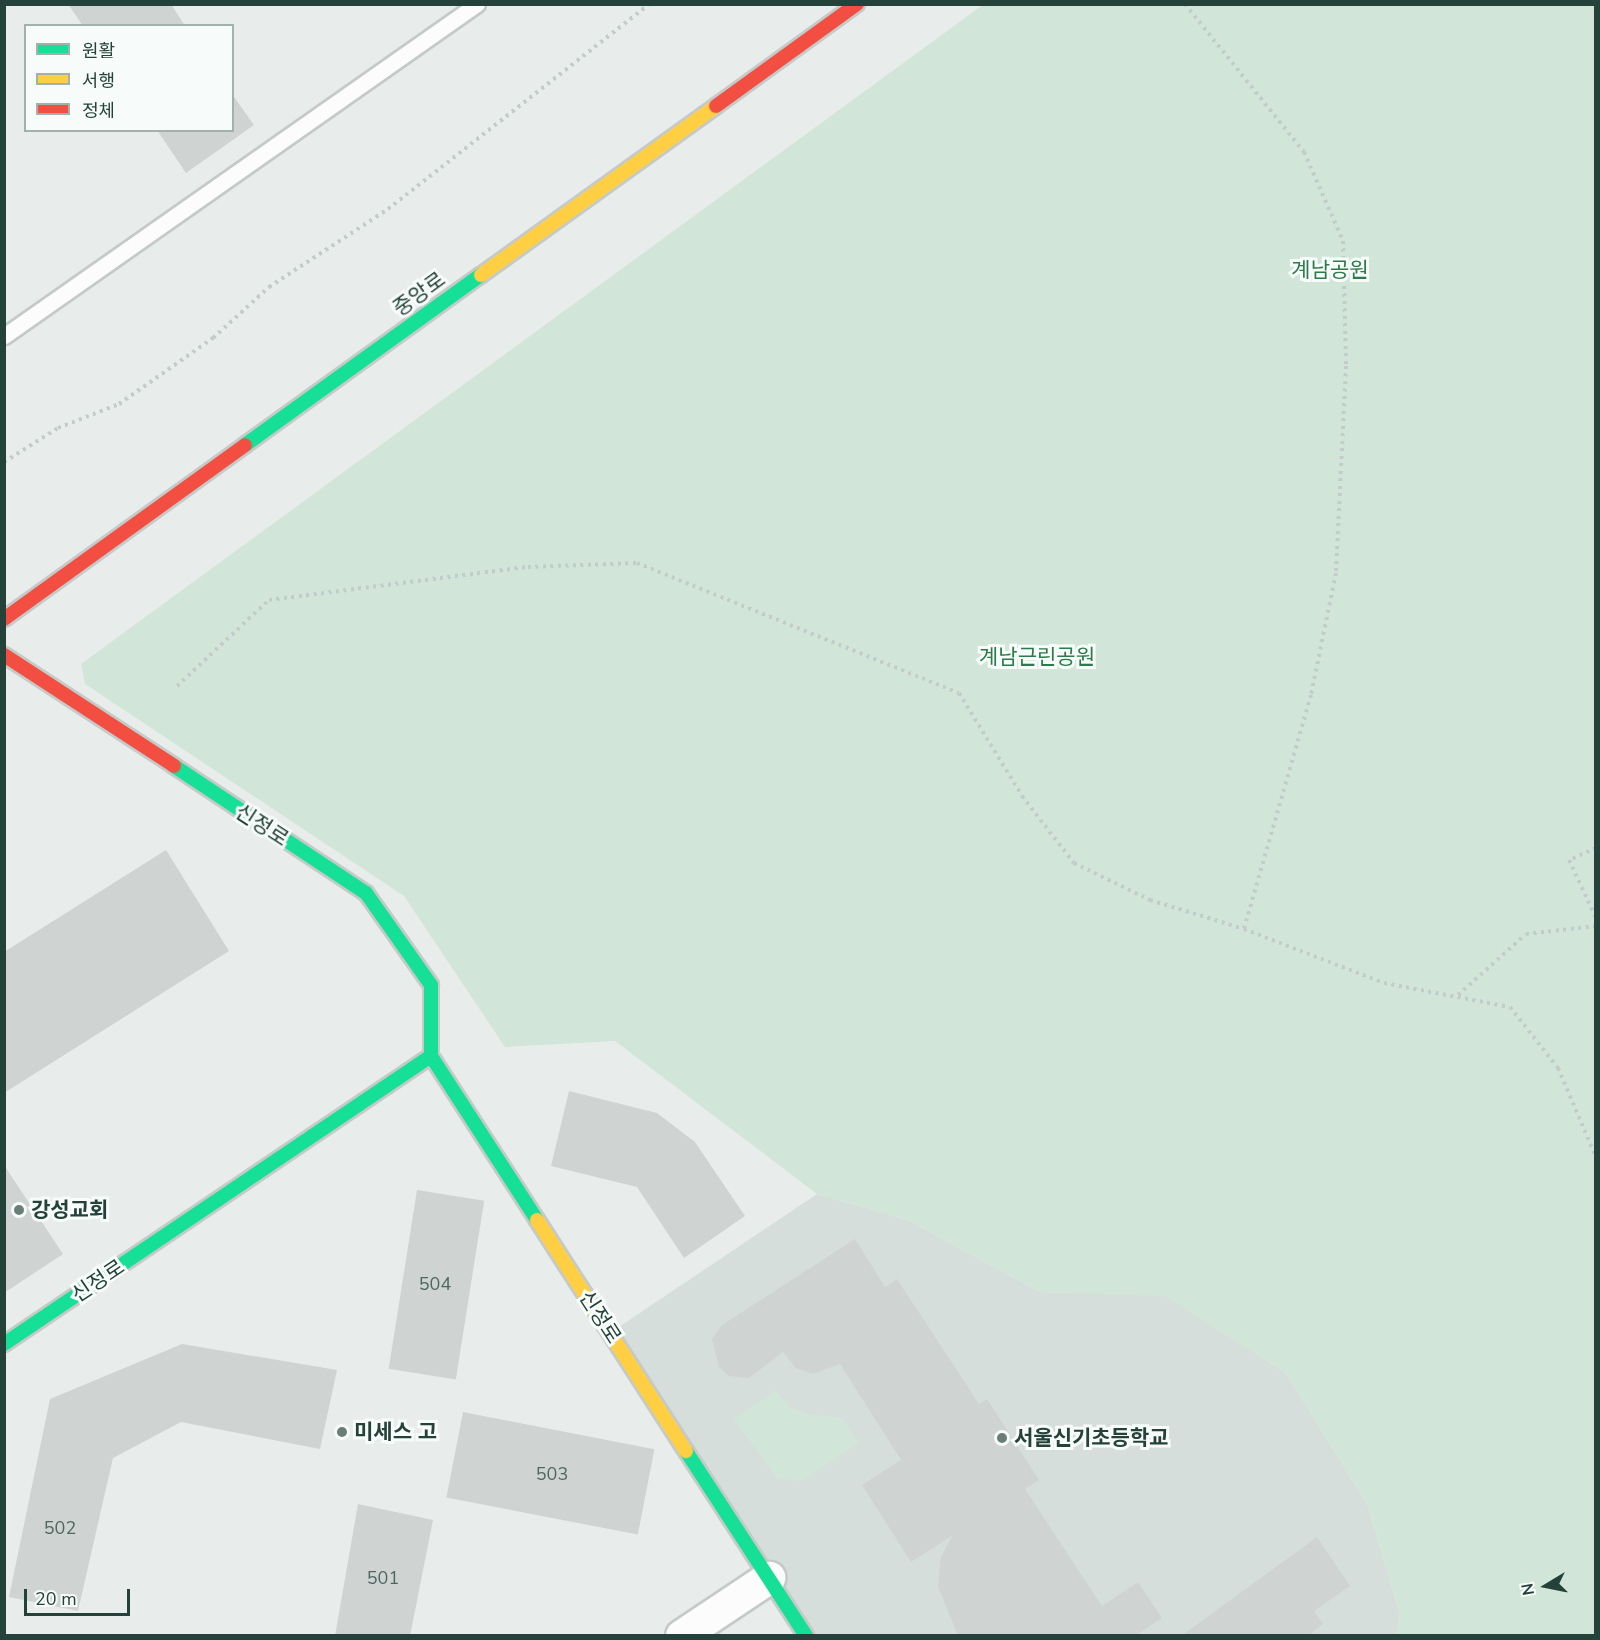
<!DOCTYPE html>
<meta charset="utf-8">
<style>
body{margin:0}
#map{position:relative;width:1600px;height:1640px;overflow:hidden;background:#e8edeb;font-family:"Nunito Sans","Noto Sans KR",sans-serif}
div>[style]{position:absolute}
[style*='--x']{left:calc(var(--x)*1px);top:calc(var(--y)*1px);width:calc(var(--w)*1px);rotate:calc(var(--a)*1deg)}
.built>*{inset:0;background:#d6dedb}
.green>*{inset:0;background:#d1e6d8}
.building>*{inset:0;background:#cfd4d2;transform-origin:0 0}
.path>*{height:4px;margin-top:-2px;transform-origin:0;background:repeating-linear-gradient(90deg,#c3ccca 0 3px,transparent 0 7.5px)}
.roads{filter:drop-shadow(2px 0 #c5cac8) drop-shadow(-2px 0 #c5cac8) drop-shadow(0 2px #c5cac8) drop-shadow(0 -2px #c5cac8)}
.lane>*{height:15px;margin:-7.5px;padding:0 7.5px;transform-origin:7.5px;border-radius:7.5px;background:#fcfcfc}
.street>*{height:32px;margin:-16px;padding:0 16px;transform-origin:16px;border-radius:16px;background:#fcfcfc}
.fast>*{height:14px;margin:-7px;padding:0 7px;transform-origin:7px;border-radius:7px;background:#16e098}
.slow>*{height:14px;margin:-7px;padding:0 7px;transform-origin:7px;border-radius:7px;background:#ffcf43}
.jam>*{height:14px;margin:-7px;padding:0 7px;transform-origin:7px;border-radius:7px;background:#f24e42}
.dots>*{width:16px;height:16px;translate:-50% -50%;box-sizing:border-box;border:3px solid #f7fbf9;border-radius:50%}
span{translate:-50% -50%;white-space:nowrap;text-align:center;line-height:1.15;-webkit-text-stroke:6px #f7fbf9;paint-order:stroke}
.number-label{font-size:18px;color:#506761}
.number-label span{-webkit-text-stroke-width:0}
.park-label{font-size:21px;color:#2d7a4b}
.street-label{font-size:21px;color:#24423a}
.poi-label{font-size:21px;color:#24423a;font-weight:700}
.left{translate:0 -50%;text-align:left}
.frame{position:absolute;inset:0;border:6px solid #24423a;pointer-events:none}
.legend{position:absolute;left:24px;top:24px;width:210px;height:108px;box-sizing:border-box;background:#f7fbf9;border:2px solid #a3b1ad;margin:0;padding:8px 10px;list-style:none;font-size:18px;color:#24423a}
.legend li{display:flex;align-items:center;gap:12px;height:30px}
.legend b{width:30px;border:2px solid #a3b1ad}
.north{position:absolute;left:1516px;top:1556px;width:60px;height:60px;-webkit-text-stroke:4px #f7fbf9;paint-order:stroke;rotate:260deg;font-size:16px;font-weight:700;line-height:24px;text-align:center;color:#24423a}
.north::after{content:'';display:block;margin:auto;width:21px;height:27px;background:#24423a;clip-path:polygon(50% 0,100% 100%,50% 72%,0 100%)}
.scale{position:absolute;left:24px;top:1589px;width:106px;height:27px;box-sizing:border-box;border:3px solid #24423a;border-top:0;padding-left:8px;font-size:18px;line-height:21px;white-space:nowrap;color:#24423a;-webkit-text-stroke:4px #f7fbf9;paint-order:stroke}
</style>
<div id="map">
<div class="built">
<div style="clip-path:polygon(817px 1194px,908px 1220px,1040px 1292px,1165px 1295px,1286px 1373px,1367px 1504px,1400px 1614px,1397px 1635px,806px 1635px,610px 1333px)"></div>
</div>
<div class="green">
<div style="clip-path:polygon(984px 4px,1595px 5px,1595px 1635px,1397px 1635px,1400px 1614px,1367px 1504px,1286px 1373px,1165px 1296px,1040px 1292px,908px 1220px,817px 1194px,615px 1041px,505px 1047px,404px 896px,85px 684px,81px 664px)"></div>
<div style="clip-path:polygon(775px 1391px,789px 1407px,807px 1414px,842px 1418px,859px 1443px,802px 1481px,777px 1478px,734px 1419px)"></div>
</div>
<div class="building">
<div style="clip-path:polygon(68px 4px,171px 4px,185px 26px,83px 26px)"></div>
<div style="clip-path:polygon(232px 94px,254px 125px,186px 173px,157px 130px,232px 130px)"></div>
<div style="clip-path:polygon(166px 850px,229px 951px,4px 1093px,4px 952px)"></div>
<div style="clip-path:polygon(569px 1091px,657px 1113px,695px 1142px,745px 1216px,684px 1258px,637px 1187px,551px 1166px)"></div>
<div style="clip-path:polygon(4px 1165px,63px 1254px,4px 1293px)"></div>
<div style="left:417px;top:1190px;width:68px;height:181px;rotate:9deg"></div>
<div style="clip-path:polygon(855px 1239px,885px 1287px,897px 1279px,979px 1404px,987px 1399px,1039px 1480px,1025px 1489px,1102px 1606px,1138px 1582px,1162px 1618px,1135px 1636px,958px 1636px,938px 1586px,941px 1557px,952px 1536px,911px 1562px,862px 1485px,901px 1460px,840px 1364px,813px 1374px,796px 1368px,783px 1352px,749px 1378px,729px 1376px,719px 1367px,712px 1339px,722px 1325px)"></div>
<div style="clip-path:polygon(182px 1344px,337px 1370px,320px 1449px,181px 1422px,113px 1458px,78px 1611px,9px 1597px,50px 1399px)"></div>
<div style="left:463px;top:1412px;width:195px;height:87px;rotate:11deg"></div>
<div style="clip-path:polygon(358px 1504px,433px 1520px,410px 1636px,335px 1636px)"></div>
<div style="clip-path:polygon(1317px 1537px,1350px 1586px,1314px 1611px,1323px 1624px,1308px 1636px,1181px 1636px)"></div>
</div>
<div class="path">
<div style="--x:1185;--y:4;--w:190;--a:51.2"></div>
<div style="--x:1304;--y:152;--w:97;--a:66.3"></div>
<div style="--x:1343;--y:241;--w:125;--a:88.6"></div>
<div style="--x:1346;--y:366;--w:207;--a:92.8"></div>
<div style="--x:1336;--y:573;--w:125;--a:101.6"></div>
<div style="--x:1311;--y:695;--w:243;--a:106"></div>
<div style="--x:1244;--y:929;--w:150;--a:21.1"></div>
<div style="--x:1384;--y:983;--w:128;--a:10.8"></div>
<div style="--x:1510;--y:1007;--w:78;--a:51.8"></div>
<div style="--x:1558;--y:1068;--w:97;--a:66.9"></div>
<div style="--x:4;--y:462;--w:64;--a:-32.2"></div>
<div style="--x:58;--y:428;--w:66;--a:-21.5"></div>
<div style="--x:119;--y:404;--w:115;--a:-35.1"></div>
<div style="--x:213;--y:338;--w:76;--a:-42.3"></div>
<div style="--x:269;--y:287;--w:142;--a:-33.2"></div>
<div style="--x:388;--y:209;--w:332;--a:-38.1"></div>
<div style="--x:177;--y:686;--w:126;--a:-43.1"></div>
<div style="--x:269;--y:600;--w:261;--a:-7.3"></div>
<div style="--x:528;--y:567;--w:109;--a:-2.1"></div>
<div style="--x:637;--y:563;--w:347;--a:22"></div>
<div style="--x:959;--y:693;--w:121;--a:58.5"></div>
<div style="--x:1022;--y:796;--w:85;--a:52.2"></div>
<div style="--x:1074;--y:863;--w:85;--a:26"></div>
<div style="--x:1150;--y:900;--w:98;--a:17.1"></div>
<div style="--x:1596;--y:848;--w:30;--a:156"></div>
<div style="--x:1569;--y:860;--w:64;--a:65"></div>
<div style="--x:1458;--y:995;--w:91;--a:-41.9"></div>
<div style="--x:1526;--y:934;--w:70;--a:-6.5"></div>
</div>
<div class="roads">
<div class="lane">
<div style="--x:4;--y:336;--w:578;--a:-35.07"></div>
</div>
<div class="street">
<div style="--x:682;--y:1636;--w:105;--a:-33.7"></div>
</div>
<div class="fast">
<div style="--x:245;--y:445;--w:291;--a:-35.8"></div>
<div style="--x:174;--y:766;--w:230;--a:33.5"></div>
<div style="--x:366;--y:893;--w:113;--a:54.8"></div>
<div style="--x:431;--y:985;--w:71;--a:90"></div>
<div style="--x:431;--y:1056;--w:195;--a:57.1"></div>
<div style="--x:4;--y:1344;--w:515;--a:-34"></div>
<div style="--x:686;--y:1451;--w:221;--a:57"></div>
</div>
<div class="slow">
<div style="--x:481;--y:275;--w:289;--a:-35.7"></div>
<div style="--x:537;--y:1220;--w:275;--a:57.2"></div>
</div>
<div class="jam">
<div style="--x:716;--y:106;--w:174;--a:-35.9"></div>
<div style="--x:4;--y:619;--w:297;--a:-35.8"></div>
<div style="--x:4;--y:655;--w:203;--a:33.1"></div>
</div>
</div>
<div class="dots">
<div style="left:19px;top:1210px;background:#697e78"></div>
<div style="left:342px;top:1432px;background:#697e78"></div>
<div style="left:1002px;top:1438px;background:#697e78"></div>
</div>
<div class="number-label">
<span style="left:435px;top:1284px">504</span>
<span style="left:552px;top:1474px">503</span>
<span style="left:60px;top:1528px">502</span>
<span style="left:383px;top:1578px">501</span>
</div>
<div class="park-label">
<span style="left:1330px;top:270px">계남공원</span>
<span style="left:1037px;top:657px">계남근린공원</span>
</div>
<div class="street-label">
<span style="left:419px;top:294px;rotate:-36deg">중앙로</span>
<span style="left:262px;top:825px;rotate:33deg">신정로</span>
<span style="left:98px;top:1281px;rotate:-34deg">신정로</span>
<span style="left:600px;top:1317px;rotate:57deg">신정로</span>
</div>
<div class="poi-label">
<span class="left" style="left:31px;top:1210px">강성교회</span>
<span class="left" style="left:354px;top:1432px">미세스 고</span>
<span class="left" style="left:1014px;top:1438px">서울신기초등학교</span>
</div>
<div class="frame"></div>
<ul class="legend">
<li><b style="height:8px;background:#16e098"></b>원활</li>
<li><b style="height:8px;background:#ffcf43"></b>서행</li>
<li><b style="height:8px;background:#f24e42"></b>정체</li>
</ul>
<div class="north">N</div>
<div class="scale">20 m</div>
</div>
